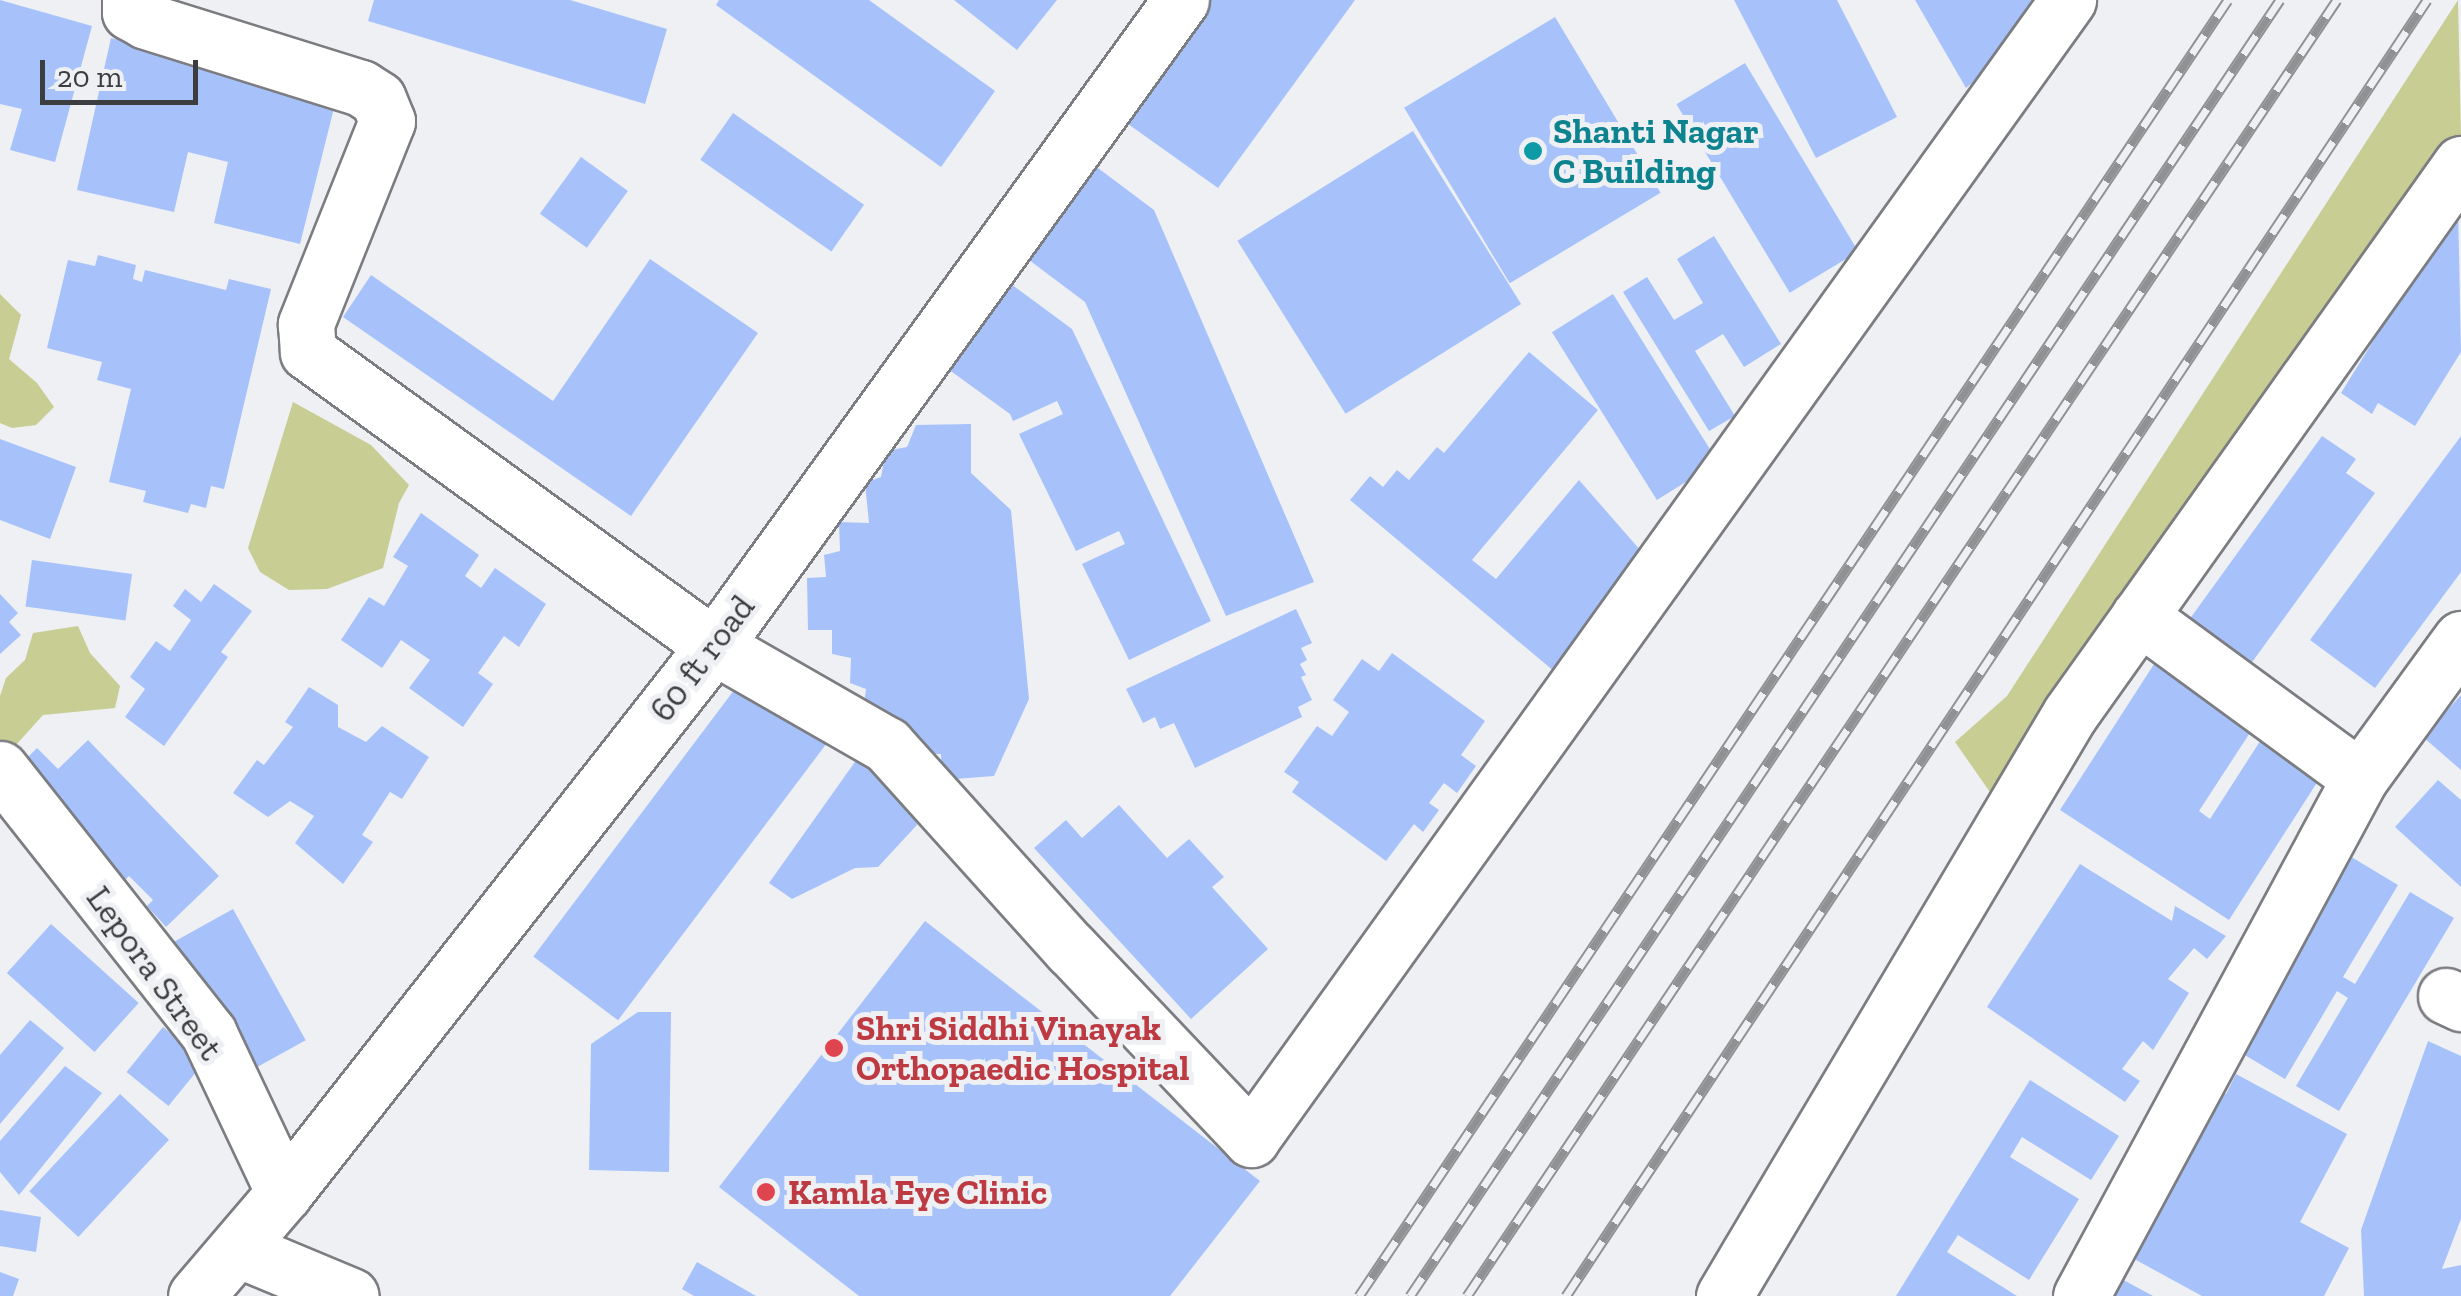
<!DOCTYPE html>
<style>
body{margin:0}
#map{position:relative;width:2461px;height:1296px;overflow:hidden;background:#eef0f3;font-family:"Zilla Slab",serif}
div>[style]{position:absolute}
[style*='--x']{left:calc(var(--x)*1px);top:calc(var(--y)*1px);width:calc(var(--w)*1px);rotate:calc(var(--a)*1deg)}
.green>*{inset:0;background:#c8cd93}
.building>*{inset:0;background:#a7c2fb;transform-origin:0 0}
.roads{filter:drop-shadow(2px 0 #7c7d81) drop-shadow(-2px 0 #7c7d81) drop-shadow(0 2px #7c7d81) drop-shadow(0 -2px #7c7d81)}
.minor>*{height:55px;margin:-27.5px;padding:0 27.5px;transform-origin:27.5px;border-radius:27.5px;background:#fff}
.rail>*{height:11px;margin-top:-5.5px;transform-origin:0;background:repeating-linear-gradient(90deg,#eef0f3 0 22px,#909193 0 44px);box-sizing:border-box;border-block:2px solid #909193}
.dots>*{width:28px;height:28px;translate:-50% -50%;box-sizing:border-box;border:5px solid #eef0f3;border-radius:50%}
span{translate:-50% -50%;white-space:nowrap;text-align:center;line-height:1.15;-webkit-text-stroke:10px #eef0f3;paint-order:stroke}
.culture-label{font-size:35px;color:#0d838f;font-weight:700}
.left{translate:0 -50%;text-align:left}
.street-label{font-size:35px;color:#3c3d3e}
.health-label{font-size:35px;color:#be3a42;font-weight:700}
.scale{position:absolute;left:40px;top:60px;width:158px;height:45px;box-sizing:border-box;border:5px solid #3c3d3e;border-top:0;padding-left:12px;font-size:30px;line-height:35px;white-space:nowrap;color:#3c3d3e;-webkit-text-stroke:8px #eef0f3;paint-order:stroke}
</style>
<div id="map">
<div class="green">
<div style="clip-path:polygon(2458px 0,2461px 137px,1992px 795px,1955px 742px,2007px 696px)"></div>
<div style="clip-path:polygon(0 294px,21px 315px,9px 359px,37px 383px,54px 407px,36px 425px,12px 428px,0 423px)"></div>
<div style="clip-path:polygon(293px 402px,371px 445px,409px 485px,399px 503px,383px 568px,327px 589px,289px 590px,260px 572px,248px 548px)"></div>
<div style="clip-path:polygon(78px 626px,90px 653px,120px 686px,115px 708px,43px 715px,16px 745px,13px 761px,0 752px,0 696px,6px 678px,25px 660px,33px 633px)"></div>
</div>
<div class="building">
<div style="clip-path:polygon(0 0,92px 26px,55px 162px,10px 150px,22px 109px,0 104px)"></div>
<div style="clip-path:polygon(374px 0,570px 0,667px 29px,645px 104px,368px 21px)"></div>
<div style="clip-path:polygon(719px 0,869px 0,995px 91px,941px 167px,716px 5px)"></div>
<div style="clip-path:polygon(954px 0,1057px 0,1017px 50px)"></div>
<div style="clip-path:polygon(1206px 0,1355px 0,1218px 188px,1121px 119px)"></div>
<div style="clip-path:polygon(1734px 0,1837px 0,1897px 117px,1816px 158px)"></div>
<div style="clip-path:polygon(1915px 0,2039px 0,2044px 23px,1966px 88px)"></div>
<div style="left:1555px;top:17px;width:205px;height:176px;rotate:59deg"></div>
<div style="clip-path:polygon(111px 38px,338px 92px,300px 244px,214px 223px,228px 162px,188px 152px,174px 212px,77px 190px)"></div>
<div style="left:1745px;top:63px;width:220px;height:80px;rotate:59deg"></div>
<div style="left:733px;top:113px;width:160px;height:57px;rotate:35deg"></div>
<div style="left:1413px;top:131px;width:204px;height:207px;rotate:58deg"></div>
<div style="left:581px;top:157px;width:58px;height:70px;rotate:36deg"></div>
<div style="clip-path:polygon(1090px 162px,1154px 210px,1314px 582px,1226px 616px,1085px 302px,1021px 254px)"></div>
<div style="clip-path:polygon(2458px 204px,2461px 352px,2415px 426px,2378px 403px,2372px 414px,2341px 393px)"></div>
<div style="clip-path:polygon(1714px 236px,1781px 344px,1744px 367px,1723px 334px,1695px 351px,1735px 416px,1709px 431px,1623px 292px,1647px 277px,1674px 320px,1703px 303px,1677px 259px)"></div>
<div style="clip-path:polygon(98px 255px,136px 265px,133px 279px,142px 282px,145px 270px,226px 290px,229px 279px,271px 289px,224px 489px,211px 486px,206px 508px,191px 504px,188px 513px,143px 502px,146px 491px,109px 482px,131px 389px,97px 380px,102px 362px,47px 348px,68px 260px,95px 266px)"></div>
<div style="clip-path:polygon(650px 259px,758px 333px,631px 516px,343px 317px,371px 275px,553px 401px)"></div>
<div style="clip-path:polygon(1011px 284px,1072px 329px,1211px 621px,1129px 660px,1082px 564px,1125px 544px,1119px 531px,1076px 551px,1019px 434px,1063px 414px,1057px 401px,1013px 421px,1010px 414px,948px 369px)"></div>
<div style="left:1613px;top:294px;width:198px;height:72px;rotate:58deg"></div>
<div style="clip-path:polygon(1529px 352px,1598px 410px,1472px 560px,1496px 579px,1579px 480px,1648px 559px,1555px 672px,1350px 500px,1370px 476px,1383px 487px,1397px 470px,1409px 480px,1437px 447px,1444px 453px)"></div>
<div style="clip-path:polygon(971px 424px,971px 473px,1011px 510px,1029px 699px,994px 776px,942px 780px,941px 754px,910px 754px,863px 713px,866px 689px,850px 683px,851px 658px,832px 654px,832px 630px,808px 630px,807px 578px,826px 577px,824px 555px,840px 551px,839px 522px,869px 523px,865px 483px,881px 477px,886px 451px,907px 447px,916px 425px)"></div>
<div style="clip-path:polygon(2322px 436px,2356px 459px,2346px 473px,2375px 493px,2250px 665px,2189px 620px)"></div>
<div style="clip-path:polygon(2461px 436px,2461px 572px,2375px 688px,2310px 640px)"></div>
<div style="clip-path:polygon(0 439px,76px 467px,50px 539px,0 520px)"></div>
<div style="clip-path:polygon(421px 513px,479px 555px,465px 576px,481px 588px,495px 568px,546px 604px,519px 647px,504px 636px,478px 673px,493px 684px,463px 727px,409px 688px,430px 660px,401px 640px,382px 668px,341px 640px,369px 597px,384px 606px,408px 566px,393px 557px)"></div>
<div style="left:32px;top:560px;width:101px;height:47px;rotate:8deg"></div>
<div style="clip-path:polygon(214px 584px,252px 611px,221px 652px,228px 657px,164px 746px,125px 717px,145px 689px,130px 677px,156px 641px,170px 651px,191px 620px,173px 606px,185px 589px,201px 602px)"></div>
<div style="clip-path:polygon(0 594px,18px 613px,9px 622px,21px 635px,0 654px)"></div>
<div style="clip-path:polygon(1296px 609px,1312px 643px,1301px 648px,1307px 660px,1300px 664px,1306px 675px,1301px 677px,1312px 700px,1298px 707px,1302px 717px,1195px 768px,1174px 723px,1160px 729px,1155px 717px,1143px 723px,1126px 689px)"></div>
<div style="clip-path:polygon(1392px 653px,1485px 721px,1461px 755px,1476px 766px,1457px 793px,1444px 783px,1429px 803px,1439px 810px,1423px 832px,1414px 824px,1386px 861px,1292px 792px,1299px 782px,1284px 772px,1317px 726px,1332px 736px,1349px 712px,1333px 700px,1362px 659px,1379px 671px)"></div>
<div style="clip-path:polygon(2156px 661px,2255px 725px,2199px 811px,2210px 819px,2266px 732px,2325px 770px,2229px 920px,2060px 810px)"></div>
<div style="left:747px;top:673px;width:106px;height:355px;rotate:37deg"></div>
<div style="clip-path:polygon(309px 687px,338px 705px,338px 727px,366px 742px,382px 726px,429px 757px,402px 799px,390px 792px,362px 835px,373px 842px,343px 884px,295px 843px,314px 816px,290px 801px,268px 817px,233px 793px,257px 760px,264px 765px,293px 727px,285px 722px)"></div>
<div style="clip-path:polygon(2461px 695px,2461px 770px,2423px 737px)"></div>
<div style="clip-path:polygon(88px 740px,219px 876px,166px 927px,147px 906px,153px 900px,129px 876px,123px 882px,76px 833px,82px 827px,60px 803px,15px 770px,37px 748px,58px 769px)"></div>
<div style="clip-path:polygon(862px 752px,929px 812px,878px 867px,855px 868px,792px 899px,769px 883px)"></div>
<div style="clip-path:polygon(2438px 780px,2461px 800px,2461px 887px,2395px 827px)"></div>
<div style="clip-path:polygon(1119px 805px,1167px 858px,1189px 839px,1224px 877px,1212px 887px,1268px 949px,1191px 1019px,1034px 848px,1066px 820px,1082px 838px)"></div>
<div style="clip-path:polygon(2348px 855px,2398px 885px,2343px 977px,2355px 984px,2410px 892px,2454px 918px,2339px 1111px,2296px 1086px,2348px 998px,2337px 991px,2285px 1079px,2233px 1048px)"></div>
<div style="clip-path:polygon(2080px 864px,2172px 921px,2175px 906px,2226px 936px,2207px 959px,2194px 948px,2168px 979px,2189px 993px,2153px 1050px,2143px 1041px,2122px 1069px,2140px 1081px,2125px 1102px,1987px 1007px)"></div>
<div style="left:233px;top:909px;width:150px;height:74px;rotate:61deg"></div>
<div style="clip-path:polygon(925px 921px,1260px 1181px,1170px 1296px,859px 1296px,719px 1187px)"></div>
<div style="left:51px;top:924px;width:118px;height:66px;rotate:42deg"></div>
<div style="clip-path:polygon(638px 1012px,671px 1012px,669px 1172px,589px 1170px,591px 1044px)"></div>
<div style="clip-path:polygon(30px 1020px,64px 1048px,0 1124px,0 1055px)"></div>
<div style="left:163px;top:1027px;width:54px;height:58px;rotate:39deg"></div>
<div style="clip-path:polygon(2428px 1041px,2461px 1056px,2461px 1219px,2442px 1269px,2461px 1265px,2461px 1296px,2364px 1296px,2361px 1230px)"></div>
<div style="clip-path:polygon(65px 1066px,102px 1093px,19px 1195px,0 1172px,0 1141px)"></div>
<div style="clip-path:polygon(2236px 1074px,2347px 1134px,2300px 1222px,2349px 1248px,2324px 1296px,2202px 1296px,2125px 1254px,2214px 1088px,2226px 1094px)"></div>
<div style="clip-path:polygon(2030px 1080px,2119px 1136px,2091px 1180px,2022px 1137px,2010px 1157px,2079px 1199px,2029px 1280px,1958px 1235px,1947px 1252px,2017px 1296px,1896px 1296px)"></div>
<div style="left:120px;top:1094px;width:67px;height:133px;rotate:43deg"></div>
<div style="clip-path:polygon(0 1210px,41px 1217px,36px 1252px,0 1246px)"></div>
<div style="clip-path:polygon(697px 1262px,756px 1296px,694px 1296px,682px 1289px)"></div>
<div style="clip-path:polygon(0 1272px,19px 1279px,13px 1296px,0 1296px)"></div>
<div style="clip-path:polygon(2118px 1277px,2153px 1296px,2108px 1296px)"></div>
</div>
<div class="roads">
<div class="minor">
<div style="--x:130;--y:0;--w:12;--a:90"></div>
<div style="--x:130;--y:12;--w:18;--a:29"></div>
<div style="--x:146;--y:21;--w:225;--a:17.3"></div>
<div style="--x:361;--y:88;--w:20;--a:33"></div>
<div style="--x:378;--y:99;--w:24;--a:68"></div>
<div style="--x:387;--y:121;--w:219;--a:111.8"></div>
<div style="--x:306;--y:324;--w:28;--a:86"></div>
<div style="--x:308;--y:352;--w:501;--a:35.91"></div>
<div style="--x:714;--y:646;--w:199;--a:29.8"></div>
<div style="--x:887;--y:745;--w:275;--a:48"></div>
<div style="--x:1071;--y:949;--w:262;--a:46.5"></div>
<div style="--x:1251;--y:1139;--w:1402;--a:-54.35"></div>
<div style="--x:0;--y:769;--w:337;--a:51.7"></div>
<div style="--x:209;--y:1034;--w:176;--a:64.7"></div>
<div style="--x:2360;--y:778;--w:172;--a:-54"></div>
<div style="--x:2446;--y:996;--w:17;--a:25"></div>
<div style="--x:238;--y:1249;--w:122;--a:22.6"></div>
<div style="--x:196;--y:1296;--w:135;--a:-49.5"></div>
<div style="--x:284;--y:1193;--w:696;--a:-51.83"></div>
<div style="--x:714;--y:646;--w:797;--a:-54.14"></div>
<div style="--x:1724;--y:1296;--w:677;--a:-59.27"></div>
<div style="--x:2070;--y:714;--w:675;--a:-54.59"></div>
<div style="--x:2081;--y:1296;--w:588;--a:-61.69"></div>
<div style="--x:2360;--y:778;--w:274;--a:-143.8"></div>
</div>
</div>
<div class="rail">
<div style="--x:1359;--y:1296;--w:1560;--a:-56.16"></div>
<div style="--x:1410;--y:1296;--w:1561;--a:-56.13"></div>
<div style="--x:1467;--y:1296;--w:1561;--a:-56.13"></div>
<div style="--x:1566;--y:1296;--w:1556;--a:-56.4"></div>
</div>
<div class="dots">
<div style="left:1533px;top:151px;background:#0f9aa8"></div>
<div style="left:834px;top:1048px;background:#e0444e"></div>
<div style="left:766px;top:1192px;background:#e0444e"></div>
</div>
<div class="culture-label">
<span class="left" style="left:1553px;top:151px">Shanti Nagar<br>C Building</span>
</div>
<div class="street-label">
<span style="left:702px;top:658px;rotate:-53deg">60 ft road</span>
<span style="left:155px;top:973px;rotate:54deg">Lepora Street</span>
</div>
<div class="health-label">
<span class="left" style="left:856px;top:1048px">Shri Siddhi Vinayak<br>Orthopaedic Hospital</span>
<span class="left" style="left:788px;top:1192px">Kamla Eye Clinic</span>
</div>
<div class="scale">20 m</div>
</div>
